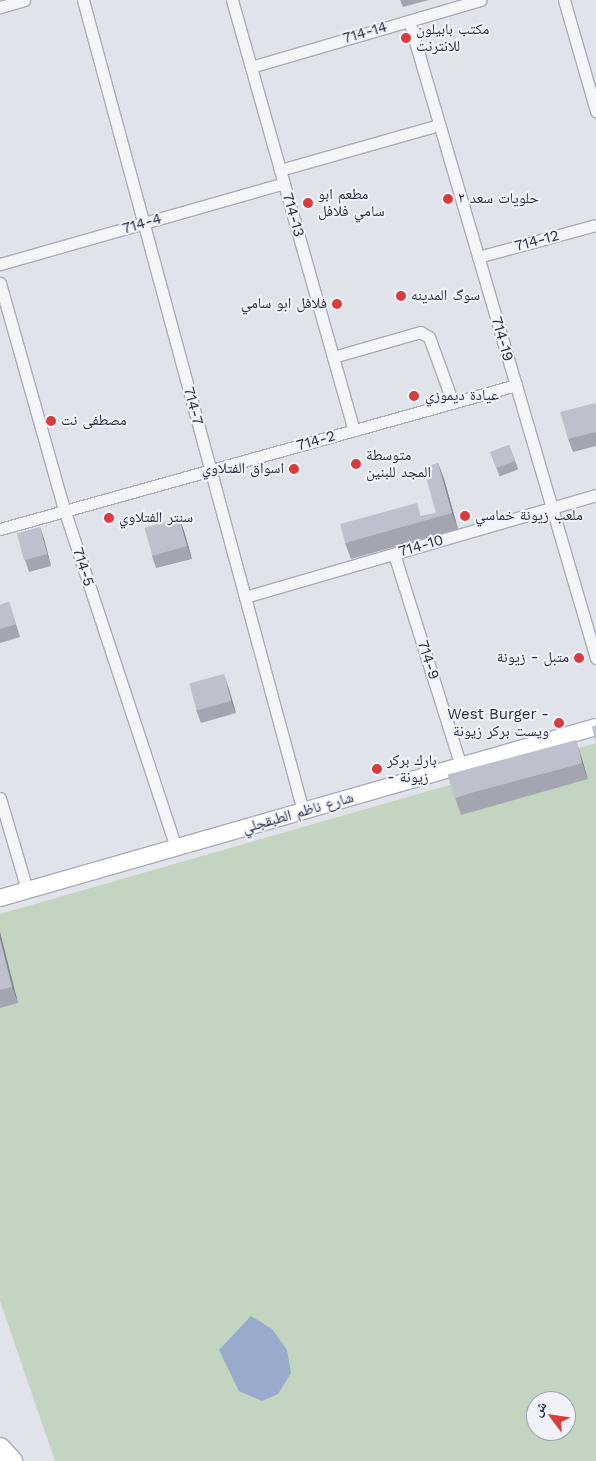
<!DOCTYPE html>
<meta charset="utf-8">
<style>
body{margin:0}
#map{position:relative;width:596px;height:1461px;overflow:hidden;background:#e1e3eb;font-family:"Work Sans","Noto Naskh Arabic",sans-serif}
div>[style]{position:absolute}
[style*='--x']{left:calc(var(--x)*1px);top:calc(var(--y)*1px);width:calc(var(--w)*1px);rotate:calc(var(--a)*1deg)}
.green>*{inset:0;background:#c3d5c1}
.water>*{inset:0;background:#99aacd}
.roads{filter:drop-shadow(1px 0 #a9acb9) drop-shadow(-1px 0 #a9acb9) drop-shadow(0 1px #a9acb9) drop-shadow(0 -1px #a9acb9)}
.street>*{height:11px;margin:-5.5px;padding:0 5.5px;transform-origin:5.5px;border-radius:5.5px;background:#f4f5f8}
.secondary>*{height:16px;margin:-8px;padding:0 8px;transform-origin:8px;border-radius:8px;background:#fff}
.highway>*{height:20px;margin:-10px;padding:0 10px;transform-origin:10px;border-radius:10px;background:#fff}
.wall>*{inset:0;background:#a3a6b1;transform-origin:0 0}
.shaded-wall>*{inset:0;background:#848790}
.building>*{inset:0;background:#bdc1ce;transform-origin:0 0}
.dots>*{width:14px;height:14px;translate:-50% -50%;box-sizing:border-box;border:2px solid #f0f2f8;border-radius:50%}
span{translate:-50% -50%;white-space:nowrap;text-align:center;line-height:1.15;-webkit-text-stroke:4px #f0f2f8;paint-order:stroke}
.poi-label{font-size:15px;color:#272d44}
.left{translate:0 -50%;text-align:left}
.right{translate:-100% -50%;text-align:right}
.street-label{font-size:15px;color:#272d44}
.north{position:absolute;left:526px;top:1391px;width:50px;height:50px;box-sizing:border-box;background:#f0f2f8;border:1px solid #a0a3b0;border-radius:50%;rotate:301deg;font-size:14px;font-weight:700;line-height:20px;text-align:center;color:#272d44}
.north::after{content:'';display:block;margin:auto;width:18px;height:22px;background:#d93c3c;clip-path:polygon(50% 0,100% 100%,50% 72%,0 100%)}
</style>
<div id="map">
<div class="green">
<div style="clip-path:polygon(evenodd,596px 743px,596px 1461px,55px 1461px,0 1301px,0 914px,596px 743px,536px 1401px,566px 1401px,566px 1431px,536px 1431px,536px 1401px)"></div>
</div>
<div class="water">
<div style="clip-path:polygon(251px 1316px,272px 1329px,287px 1350px,291px 1373px,278px 1394px,262px 1401px,239px 1391px,219px 1350px)"></div>
</div>
<div class="roads">
<div class="street">
<div style="--x:83;--y:0;--w:840;--a:74.82"></div>
<div style="--x:232;--y:0;--w:447;--a:74.2"></div>
<div style="--x:564;--y:0;--w:116;--a:73.9"></div>
<div style="--x:0;--y:7;--w:25;--a:-16"></div>
<div style="--x:409;--y:21;--w:664;--a:73.64"></div>
<div style="--x:251;--y:67;--w:239;--a:-16.3"></div>
<div style="--x:280;--y:170;--w:165;--a:-15.8"></div>
<div style="--x:478;--y:257;--w:122;--a:-15.2"></div>
<div style="--x:0;--y:264;--w:295;--a:-15.9"></div>
<div style="--x:0;--y:283;--w:235;--a:74.2"></div>
<div style="--x:64;--y:509;--w:357;--a:71.7"></div>
<div style="--x:333;--y:357;--w:91;--a:-16"></div>
<div style="--x:420;--y:332;--w:10;--a:29"></div>
<div style="--x:429;--y:337;--w:70;--a:70"></div>
<div style="--x:0;--y:529;--w:536;--a:-15.59"></div>
<div style="--x:394;--y:554;--w:222;--a:72.5"></div>
<div style="--x:245;--y:597;--w:366;--a:-16.2"></div>
<div style="--x:0;--y:798;--w:96;--a:73.6"></div>
</div>
<div class="secondary">
<div style="--x:0;--y:898;--w:620;--a:-16.01"></div>
</div>
<div class="highway">
<div style="--x:0;--y:1448;--w:18;--a:47"></div>
</div>
</div>
<div class="wall">
<div style="clip-path:polygon(400px 0,429px 0,403px 7px)"></div>
<div style="clip-path:polygon(596px 406px,596px 446px,573px 452px,568px 439px)"></div>
<div style="left:509px;top:445px;width:26px;height:20px;rotate:69deg"></div>
<div style="clip-path:polygon(438px 463px,444px 479px,458px 529px,351px 559px,345px 543px,422px 516px,436px 513px)"></div>
<div style="clip-path:polygon(179px 518px,184px 531px,192px 559px,156px 568px,152px 556px)"></div>
<div style="clip-path:polygon(40px 527px,44px 539px,51px 566px,29px 572px,25px 560px)"></div>
<div style="clip-path:polygon(9px 602px,20px 637px,0 643px,0 605px)"></div>
<div style="clip-path:polygon(228px 686px,236px 713px,201px 723px,196px 710px)"></div>
<div style="clip-path:polygon(581px 756px,588px 779px,461px 815px,455px 798px)"></div>
<div style="clip-path:polygon(0 932px,18px 1003px,0 1008px)"></div>
</div>
<div class="shaded-wall">
<div style="clip-path:polygon(438px 463px,444px 479px,458px 529px,452px 513px)"></div>
<div style="clip-path:polygon(179px 518px,184px 531px,192px 559px,187px 546px)"></div>
<div style="clip-path:polygon(40px 527px,44px 539px,51px 566px,47px 554px)"></div>
<div style="clip-path:polygon(224px 674px,228px 686px,236px 713px,231px 701px)"></div>
<div style="clip-path:polygon(576px 740px,581px 756px,588px 779px,582px 763px)"></div>
<div style="clip-path:polygon(0 932px,18px 1003px,12px 987px,0 939px)"></div>
</div>
<div class="building">
<div style="clip-path:polygon(595px 403px,596px 406px,596px 432px,568px 439px,560px 412px)"></div>
<div style="left:509px;top:445px;width:17px;height:20px;rotate:69deg"></div>
<div style="clip-path:polygon(438px 463px,452px 513px,345px 543px,340px 524px,417px 503px,421px 517px,436px 513px,423px 467px)"></div>
<div style="left:179px;top:518px;width:29px;height:36px;rotate:74deg"></div>
<div style="left:40px;top:527px;width:28px;height:24px;rotate:75deg"></div>
<div style="clip-path:polygon(9px 602px,16px 624px,0 629px,0 605px)"></div>
<div style="left:224px;top:674px;width:28px;height:36px;rotate:75deg"></div>
<div style="clip-path:polygon(596px 725px,596px 743px,592px 727px)"></div>
<div style="left:576px;top:740px;width:24px;height:133px;rotate:75deg"></div>
<div style="clip-path:polygon(0 939px,12px 987px,0 990px)"></div>
</div>
<div class="dots">
<div style="left:406px;top:38px;background:#d93c3c"></div>
<div style="left:448px;top:199px;background:#d93c3c"></div>
<div style="left:308px;top:203px;background:#d93c3c"></div>
<div style="left:401px;top:296px;background:#d93c3c"></div>
<div style="left:337px;top:304px;background:#d93c3c"></div>
<div style="left:414px;top:396px;background:#d93c3c"></div>
<div style="left:51px;top:421px;background:#d93c3c"></div>
<div style="left:356px;top:464px;background:#d93c3c"></div>
<div style="left:294px;top:469px;background:#d93c3c"></div>
<div style="left:465px;top:516px;background:#d93c3c"></div>
<div style="left:109px;top:518px;background:#d93c3c"></div>
<div style="left:579px;top:658px;background:#d93c3c"></div>
<div style="left:559px;top:723px;background:#d93c3c"></div>
<div style="left:377px;top:769px;background:#d93c3c"></div>
</div>
<div class="poi-label">
<span class="left" style="left:416px;top:38px">مكتب بابيلون<br>للانترنت</span>
<span class="left" style="left:318px;top:203px">مطعم ابو<br>سامي فلافل</span>
<span class="left" style="left:458px;top:199px">حلويات سعد ٢</span>
<span class="left" style="left:411px;top:296px">سوگ المدينه</span>
<span class="right" style="left:327px;top:304px">فلافل ابو سامي</span>
<span class="left" style="left:425px;top:396px">عيادة ديموزي</span>
<span class="left" style="left:61px;top:421px">مصطفى نت</span>
<span class="left" style="left:366px;top:464px">متوسطة<br>المجد للبنين</span>
<span class="right" style="left:284px;top:469px">اسواق الفتلاوي</span>
<span class="left" style="left:475px;top:516px">ملعب زيونة خماسي</span>
<span class="left" style="left:119px;top:518px">سنتر الفتلاوي</span>
<span class="right" style="left:569px;top:658px">متبل - زيونة</span>
<span class="right" style="left:549px;top:723px">West Burger -<br>ويست بركر زيونة</span>
<span class="left" style="left:387px;top:769px">بارك بركر<br>- زيونة</span>
</div>
<div class="street-label">
<span style="left:365px;top:33px;rotate:-16deg">714-14</span>
<span style="left:293px;top:215px;rotate:74deg">714-13</span>
<span style="left:142px;top:224px;rotate:-16deg">714-4</span>
<span style="left:537px;top:241px;rotate:-15deg">714-12</span>
<span style="left:502px;top:339px;rotate:74deg">714-19</span>
<span style="left:193px;top:406px;rotate:75deg">714-7</span>
<span style="left:316px;top:441px;rotate:-16deg">714-2</span>
<span style="left:421px;top:546px;rotate:-16deg">714-10</span>
<span style="left:83px;top:567px;rotate:72deg">714-5</span>
<span style="left:428px;top:660px;rotate:72deg">714-9</span>
<span style="left:298px;top:813px;rotate:-16deg">شارع ناظم الطبقجلي</span>
</div>
<div class="north">ش</div>
</div>
